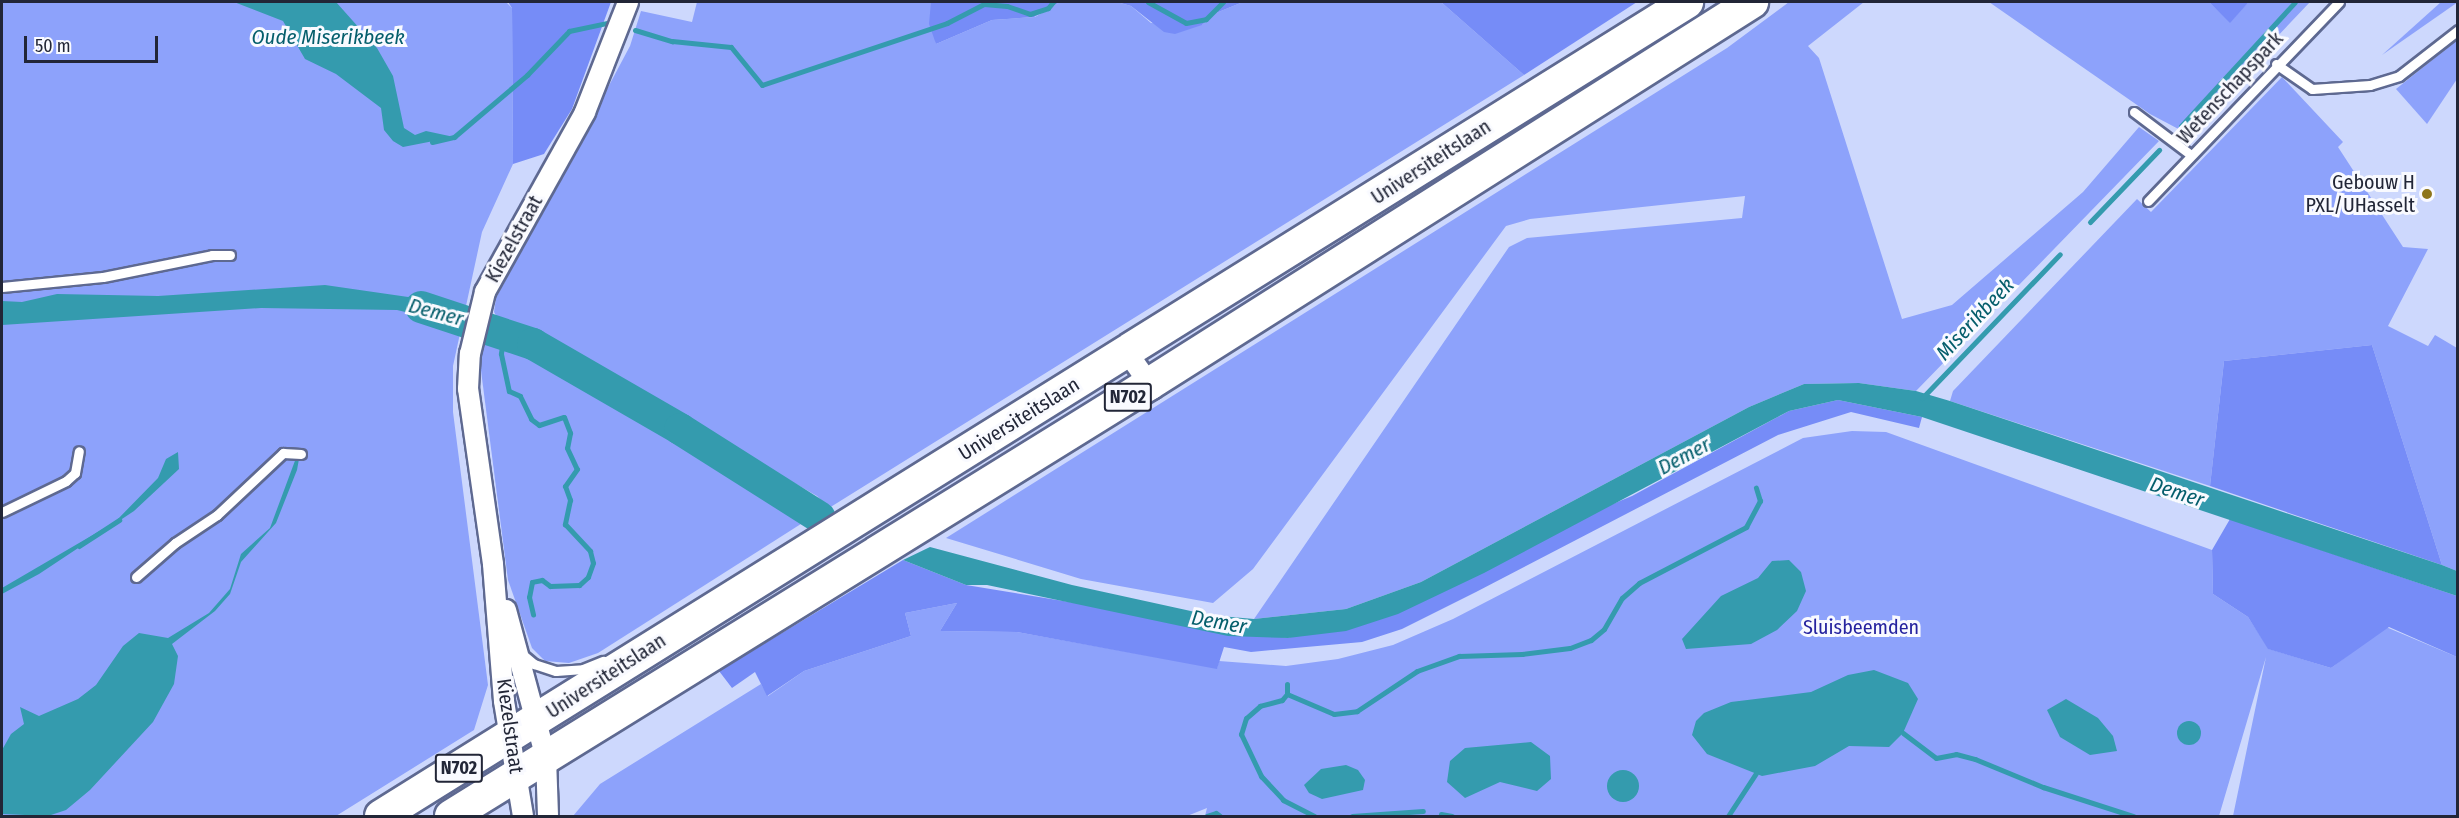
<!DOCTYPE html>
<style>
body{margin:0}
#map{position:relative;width:2459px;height:818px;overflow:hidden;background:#cdd8fd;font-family:"Fira Sans Condensed",sans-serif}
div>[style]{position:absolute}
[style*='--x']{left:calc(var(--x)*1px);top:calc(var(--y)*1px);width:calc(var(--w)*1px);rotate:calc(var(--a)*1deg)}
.green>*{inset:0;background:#8da2fb}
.forest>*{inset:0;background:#768cf7}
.water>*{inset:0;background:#349bae}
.round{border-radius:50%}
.stream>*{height:5px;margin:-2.5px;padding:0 2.5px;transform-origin:2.5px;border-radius:2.5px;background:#349bae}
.river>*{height:32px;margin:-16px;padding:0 16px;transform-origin:16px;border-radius:16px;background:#349bae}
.roads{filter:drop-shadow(2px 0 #5e6991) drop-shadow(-2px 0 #5e6991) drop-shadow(0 2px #5e6991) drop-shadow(0 -2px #5e6991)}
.service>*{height:9px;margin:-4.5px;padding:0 4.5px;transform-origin:4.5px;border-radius:4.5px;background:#fff}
.minor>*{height:20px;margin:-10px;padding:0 10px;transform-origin:10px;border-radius:10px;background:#fff}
.trunk>*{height:32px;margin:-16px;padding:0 16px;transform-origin:16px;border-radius:16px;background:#fff}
.dots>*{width:16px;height:16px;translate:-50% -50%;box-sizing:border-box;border:3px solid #f9faff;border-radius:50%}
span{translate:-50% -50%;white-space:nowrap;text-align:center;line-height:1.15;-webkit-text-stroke:6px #f9faff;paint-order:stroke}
.shield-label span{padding:2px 4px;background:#f9faff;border:2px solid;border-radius:4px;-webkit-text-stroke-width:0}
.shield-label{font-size:18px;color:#222637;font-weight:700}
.street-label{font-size:20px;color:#222637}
.poi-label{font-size:20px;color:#222637}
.right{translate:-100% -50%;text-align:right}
.park-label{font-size:20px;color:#26239f}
.water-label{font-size:21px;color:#055e6c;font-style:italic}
.frame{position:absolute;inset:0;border:3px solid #222637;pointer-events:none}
.scale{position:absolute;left:24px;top:36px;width:134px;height:27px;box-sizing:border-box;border:3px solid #222637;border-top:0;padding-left:8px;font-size:18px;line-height:21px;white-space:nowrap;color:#222637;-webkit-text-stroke:4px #f9faff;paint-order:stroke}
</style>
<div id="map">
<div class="green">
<div style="clip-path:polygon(2px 2px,506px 2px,512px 8px,513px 164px,482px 232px,453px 366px,453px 412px,488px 685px,474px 730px,336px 816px,2px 816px)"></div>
<div style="clip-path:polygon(697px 2px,931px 2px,936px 44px,992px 20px,1035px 17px,1060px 2px,1117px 2px,1131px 6px,1151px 23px,1202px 25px,1216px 13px,1243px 2px,1441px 2px,1524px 75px,829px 508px,817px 496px,576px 358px,498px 319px,494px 312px,496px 298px,630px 46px,641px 11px,692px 22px)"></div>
<div style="clip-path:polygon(1789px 2px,1864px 2px,1808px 46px,1819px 58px,1902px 319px,1952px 305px,2083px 192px,2139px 127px,2159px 141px,1916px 391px,1859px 383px,1804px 384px,1749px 407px,1421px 582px,1346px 609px,1254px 619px,1509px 247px,1527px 238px,1742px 218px,1745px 196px,1530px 219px,1506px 226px,1253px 569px,1213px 603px,1081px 579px,946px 538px,1727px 48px)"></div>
<div style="clip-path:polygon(1989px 2px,2209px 2px,2230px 22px,2249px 2px,2310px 2px,2186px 133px,2150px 114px)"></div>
<div style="clip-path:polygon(2441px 2px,2458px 2px,2382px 55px)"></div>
<div style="clip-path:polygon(2457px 40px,2457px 79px,2427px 124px,2396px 89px)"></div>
<div style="clip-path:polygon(2282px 77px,2343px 142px,2338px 147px,2403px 247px,2428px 249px,2388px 326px,2428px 346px,2435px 335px,2457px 348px,2457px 571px,2442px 565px,2372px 345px,2224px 361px,2210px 486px,1950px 401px,1953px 391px,2137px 199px,2151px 212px)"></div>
<div style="clip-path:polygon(484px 342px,508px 343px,524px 350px,804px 522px,598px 653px,569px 663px,545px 661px,532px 648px,508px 580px,480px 363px)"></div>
<div style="clip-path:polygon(1852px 431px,1886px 432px,2212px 550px,2213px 594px,2248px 617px,2269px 649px,2331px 668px,2386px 627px,2457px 657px,2457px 816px,2233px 816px,2266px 657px,2219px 816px,1205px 816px,1207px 808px,1187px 816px,573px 816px,600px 784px,761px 684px,768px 696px,804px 671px,911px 636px,905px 613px,957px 603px,940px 631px,1017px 632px,1217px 668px,1219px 661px,1286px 666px,1338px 659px,1393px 645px,1453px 619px,1803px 438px)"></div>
</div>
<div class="forest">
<div style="clip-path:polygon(508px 2px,611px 2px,572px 109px,544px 154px,513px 164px,512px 8px)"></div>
<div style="clip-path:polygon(931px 2px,1060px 2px,1034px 17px,992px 20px,936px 44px,929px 24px)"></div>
<div style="clip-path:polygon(1117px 2px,1243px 2px,1216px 13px,1202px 25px,1175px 34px,1164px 32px,1131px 6px)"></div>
<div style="clip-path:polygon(1441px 2px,1637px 2px,1524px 75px)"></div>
<div style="clip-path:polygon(2209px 2px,2249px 2px,2230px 23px)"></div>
<div style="clip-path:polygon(2372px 345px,2442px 565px,2210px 486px,2224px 361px)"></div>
<div style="clip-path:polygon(1838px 400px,1922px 417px,1919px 428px,1851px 412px,1778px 435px,1476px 592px,1402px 629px,1362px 642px,1251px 652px,1224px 647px,1217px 669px,1017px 632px,940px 631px,957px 603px,905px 613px,911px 636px,804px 671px,767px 696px,755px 672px,732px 688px,719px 671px,903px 560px,966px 585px,1288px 638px,1632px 496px,1789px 411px)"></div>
<div style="clip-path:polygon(2230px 519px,2457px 596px,2457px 657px,2389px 627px,2331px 668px,2268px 649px,2248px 617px,2213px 594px,2212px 550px)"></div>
</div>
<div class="water">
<div style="clip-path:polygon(234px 2px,336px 2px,377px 48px,393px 76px,404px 128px,415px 135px,426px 131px,454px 137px,403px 147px,393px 141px,384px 130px,381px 108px,336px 74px,305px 59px,283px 21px)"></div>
<div style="clip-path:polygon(325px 285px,422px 299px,462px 313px,459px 325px,397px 310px,261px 308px,2px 325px,2px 301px,22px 302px,57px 294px,158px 296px)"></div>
<div style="clip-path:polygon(1859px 383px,1916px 391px,1950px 401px,2442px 565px,2457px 571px,2457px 596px,1922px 417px,1838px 400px,1789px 411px,1484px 573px,1398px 614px,1346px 631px,1288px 638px,1228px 636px,987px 585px,966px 585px,903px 560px,930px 547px,1072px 585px,1209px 615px,1254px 619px,1346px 609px,1421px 582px,1749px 407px,1804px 384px)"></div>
<div style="clip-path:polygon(178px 452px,179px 469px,134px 511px,39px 574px,2px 594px,2px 588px,115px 522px,158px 478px,166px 459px)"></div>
<div style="clip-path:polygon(296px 458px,299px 459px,297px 470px,276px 523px,241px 562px,230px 594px,215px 611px,172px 644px,178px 656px,174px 684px,153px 722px,90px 790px,66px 810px,48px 816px,2px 814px,2px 750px,11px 734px,24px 724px,20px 707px,39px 716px,78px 699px,96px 685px,123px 646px,139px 633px,168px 638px,209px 613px,230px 589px,241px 554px,270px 528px)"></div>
<div style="clip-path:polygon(1789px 560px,1801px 572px,1806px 591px,1797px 611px,1777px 630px,1751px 644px,1686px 649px,1682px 639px,1721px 596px,1758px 578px,1772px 561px)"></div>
<div style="clip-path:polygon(1874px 670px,1908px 683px,1918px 699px,1903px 733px,1889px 747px,1849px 746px,1815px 766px,1762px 776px,1707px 754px,1692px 735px,1696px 721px,1704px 713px,1731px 702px,1811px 692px,1848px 675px)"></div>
<div style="clip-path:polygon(2066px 699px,2098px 718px,2113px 736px,2117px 751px,2090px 755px,2060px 737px,2047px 710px)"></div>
<div class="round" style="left:2177px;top:721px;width:24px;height:24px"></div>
<div style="clip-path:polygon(1531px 742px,1550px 756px,1551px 779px,1537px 791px,1500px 782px,1465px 798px,1447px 782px,1450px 761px,1465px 748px)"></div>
<div style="clip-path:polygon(1346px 765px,1358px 770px,1365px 780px,1363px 790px,1322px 799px,1309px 793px,1304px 785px,1321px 769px)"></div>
<div class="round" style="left:1607px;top:770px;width:32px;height:32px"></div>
</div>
<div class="stream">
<div style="--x:1148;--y:2;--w:43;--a:28.9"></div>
<div style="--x:1186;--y:23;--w:20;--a:-11"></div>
<div style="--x:1206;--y:19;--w:24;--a:-45"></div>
<div style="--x:635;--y:30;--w:39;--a:17"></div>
<div style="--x:672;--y:41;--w:59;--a:5.8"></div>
<div style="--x:731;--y:47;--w:49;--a:50.8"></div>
<div style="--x:762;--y:85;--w:195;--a:-18.5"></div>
<div style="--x:947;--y:23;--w:42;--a:-27.2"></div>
<div style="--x:984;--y:4;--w:23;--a:5"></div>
<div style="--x:1007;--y:6;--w:24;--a:19"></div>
<div style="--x:1030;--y:14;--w:19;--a:-18"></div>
<div style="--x:1048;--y:8;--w:8;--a:-50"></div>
<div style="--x:2181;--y:126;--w:168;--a:-47.4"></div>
<div style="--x:432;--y:142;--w:23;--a:-13"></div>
<div style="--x:454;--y:137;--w:96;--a:-40.3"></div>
<div style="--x:527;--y:75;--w:61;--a:-46.3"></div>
<div style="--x:569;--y:31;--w:38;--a:-12"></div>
<div style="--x:2090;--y:222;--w:100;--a:-46.2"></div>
<div style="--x:504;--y:334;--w:20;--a:99"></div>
<div style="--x:501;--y:354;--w:38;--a:78"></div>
<div style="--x:509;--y:391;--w:12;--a:24"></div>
<div style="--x:520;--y:396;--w:25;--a:64"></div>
<div style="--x:531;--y:419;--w:10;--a:37"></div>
<div style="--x:539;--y:425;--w:26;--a:-18"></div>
<div style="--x:564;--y:417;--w:17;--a:69"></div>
<div style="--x:570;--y:433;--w:15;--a:101"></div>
<div style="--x:567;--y:448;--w:23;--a:65"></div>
<div style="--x:577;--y:469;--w:21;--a:125"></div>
<div style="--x:565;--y:486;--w:15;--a:70"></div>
<div style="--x:570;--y:500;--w:25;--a:102"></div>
<div style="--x:565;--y:524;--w:37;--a:47"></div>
<div style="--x:590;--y:551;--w:12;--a:76"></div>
<div style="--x:593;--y:563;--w:15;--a:110"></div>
<div style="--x:588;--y:577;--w:12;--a:138"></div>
<div style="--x:579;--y:585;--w:29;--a:178"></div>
<div style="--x:550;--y:586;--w:10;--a:-143"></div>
<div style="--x:542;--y:580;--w:10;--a:169"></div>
<div style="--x:532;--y:582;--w:15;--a:101"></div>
<div style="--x:529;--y:597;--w:18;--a:77"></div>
<div style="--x:1922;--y:398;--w:199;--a:-46.2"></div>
<div style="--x:79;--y:546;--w:48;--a:-33"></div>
<div style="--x:1287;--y:684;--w:10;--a:90"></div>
<div style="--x:1287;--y:694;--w:8;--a:130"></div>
<div style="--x:1282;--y:700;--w:23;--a:165"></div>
<div style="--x:1260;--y:706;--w:18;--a:139"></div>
<div style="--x:1246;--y:718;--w:17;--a:107"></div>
<div style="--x:1241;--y:734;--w:47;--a:64.5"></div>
<div style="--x:1261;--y:776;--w:33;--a:47"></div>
<div style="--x:1283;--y:800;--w:35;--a:27"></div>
<div style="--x:1287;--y:694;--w:51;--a:23.1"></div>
<div style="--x:1334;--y:714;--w:23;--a:-7"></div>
<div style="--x:1357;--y:711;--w:72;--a:-33.7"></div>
<div style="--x:1417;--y:671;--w:45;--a:-19.7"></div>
<div style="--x:1459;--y:656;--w:63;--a:-1.8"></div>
<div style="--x:1522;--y:654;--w:48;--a:-7.1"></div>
<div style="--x:1570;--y:648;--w:22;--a:-21"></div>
<div style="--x:1591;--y:640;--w:17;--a:-40"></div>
<div style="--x:1604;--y:629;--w:36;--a:-60"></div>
<div style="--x:1622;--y:598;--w:23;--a:-41"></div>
<div style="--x:1639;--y:583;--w:121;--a:-27.6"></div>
<div style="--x:1746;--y:527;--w:30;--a:-62"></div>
<div style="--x:1760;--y:501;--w:14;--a:-107"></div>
<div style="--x:1903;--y:733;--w:41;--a:37.1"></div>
<div style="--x:1936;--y:758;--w:20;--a:-11"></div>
<div style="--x:1956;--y:754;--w:20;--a:15"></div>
<div style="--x:1975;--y:759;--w:74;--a:22.4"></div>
<div style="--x:2043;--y:787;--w:95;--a:17.9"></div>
<div style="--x:1441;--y:814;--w:11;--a:10"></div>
<div style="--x:1207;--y:816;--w:9;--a:-18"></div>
<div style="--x:1216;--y:813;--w:5;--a:37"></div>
<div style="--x:1352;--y:816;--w:71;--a:-4"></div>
<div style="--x:1728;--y:816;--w:51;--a:-56.9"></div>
</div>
<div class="river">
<div style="--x:421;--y:307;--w:118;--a:18.3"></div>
<div style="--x:533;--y:344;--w:170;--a:30"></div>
<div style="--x:680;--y:429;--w:165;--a:32.3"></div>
</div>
<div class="roads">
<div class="service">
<div style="--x:2276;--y:64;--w:44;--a:34.8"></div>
<div style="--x:2312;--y:89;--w:58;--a:-3.9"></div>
<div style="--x:2370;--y:85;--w:30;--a:-17"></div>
<div style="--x:2399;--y:76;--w:75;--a:-37.9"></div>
<div style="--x:2134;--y:112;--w:71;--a:37"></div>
<div style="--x:2148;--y:201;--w:276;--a:-46.2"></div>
<div style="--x:2;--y:287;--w:101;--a:-5.7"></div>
<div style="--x:103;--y:277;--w:111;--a:-11.4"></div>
<div style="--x:212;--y:255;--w:18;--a:0"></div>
<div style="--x:2;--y:512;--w:71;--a:-25.8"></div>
<div style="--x:66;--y:481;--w:12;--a:-42"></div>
<div style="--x:75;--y:473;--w:22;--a:-80"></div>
<div style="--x:136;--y:577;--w:52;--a:-41.1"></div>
<div style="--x:175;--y:543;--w:50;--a:-33.7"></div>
<div style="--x:217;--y:515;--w:91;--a:-43.2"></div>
<div style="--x:283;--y:453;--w:18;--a:3"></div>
<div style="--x:522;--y:654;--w:16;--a:40"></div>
<div style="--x:534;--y:664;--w:23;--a:18"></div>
<div style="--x:556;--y:671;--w:27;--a:-4"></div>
<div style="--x:583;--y:669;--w:22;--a:-22"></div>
</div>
<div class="minor">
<div style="--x:1127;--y:352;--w:39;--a:55"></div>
<div style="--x:506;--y:610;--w:153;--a:74.9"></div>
<div style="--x:546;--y:758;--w:58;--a:88"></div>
<div style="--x:523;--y:816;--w:117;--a:-99.4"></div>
<div style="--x:504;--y:701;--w:137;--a:-94.6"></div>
<div style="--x:493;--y:564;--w:177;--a:-98.1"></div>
<div style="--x:468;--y:389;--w:35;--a:-87"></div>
<div style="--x:470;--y:354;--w:64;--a:-76.4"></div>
<div style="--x:485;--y:292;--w:206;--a:-60.9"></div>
<div style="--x:585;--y:112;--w:118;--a:-68.6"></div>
</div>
<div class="trunk">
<div style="--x:381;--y:816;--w:1539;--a:-31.93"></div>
<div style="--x:451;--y:816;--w:821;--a:-31.75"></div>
<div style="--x:1149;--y:384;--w:714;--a:-32.35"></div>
</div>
</div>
<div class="dots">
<div style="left:2427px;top:194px;background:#8e761b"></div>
</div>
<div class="shield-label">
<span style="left:1128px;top:397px">N702</span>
<span style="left:459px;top:768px">N702</span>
</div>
<div class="street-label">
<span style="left:2230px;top:88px;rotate:-47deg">Wetenschapspark</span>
<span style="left:1431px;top:162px;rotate:-33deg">Universiteitslaan</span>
<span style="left:514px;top:239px;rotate:-61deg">Kiezelstraat</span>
<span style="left:1019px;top:419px;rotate:-32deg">Universiteitslaan</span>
<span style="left:606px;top:676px;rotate:-33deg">Universiteitslaan</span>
<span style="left:510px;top:726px;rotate:82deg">Kiezelstraat</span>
</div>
<div class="poi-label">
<span class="right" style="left:2415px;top:194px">Gebouw H<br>PXL/UHasselt</span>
</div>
<div class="park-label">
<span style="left:1861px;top:627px">Sluisbeemden</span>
</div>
<div class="water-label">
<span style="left:328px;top:37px">Oude Miserikbeek</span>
<span style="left:436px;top:312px;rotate:15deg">Demer</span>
<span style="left:1975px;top:319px;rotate:-47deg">Miserikbeek</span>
<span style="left:1684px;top:456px;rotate:-28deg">Demer</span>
<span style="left:2177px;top:492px;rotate:18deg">Demer</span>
<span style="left:1219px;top:622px;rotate:10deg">Demer</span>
</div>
<div class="frame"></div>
<div class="scale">50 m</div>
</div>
